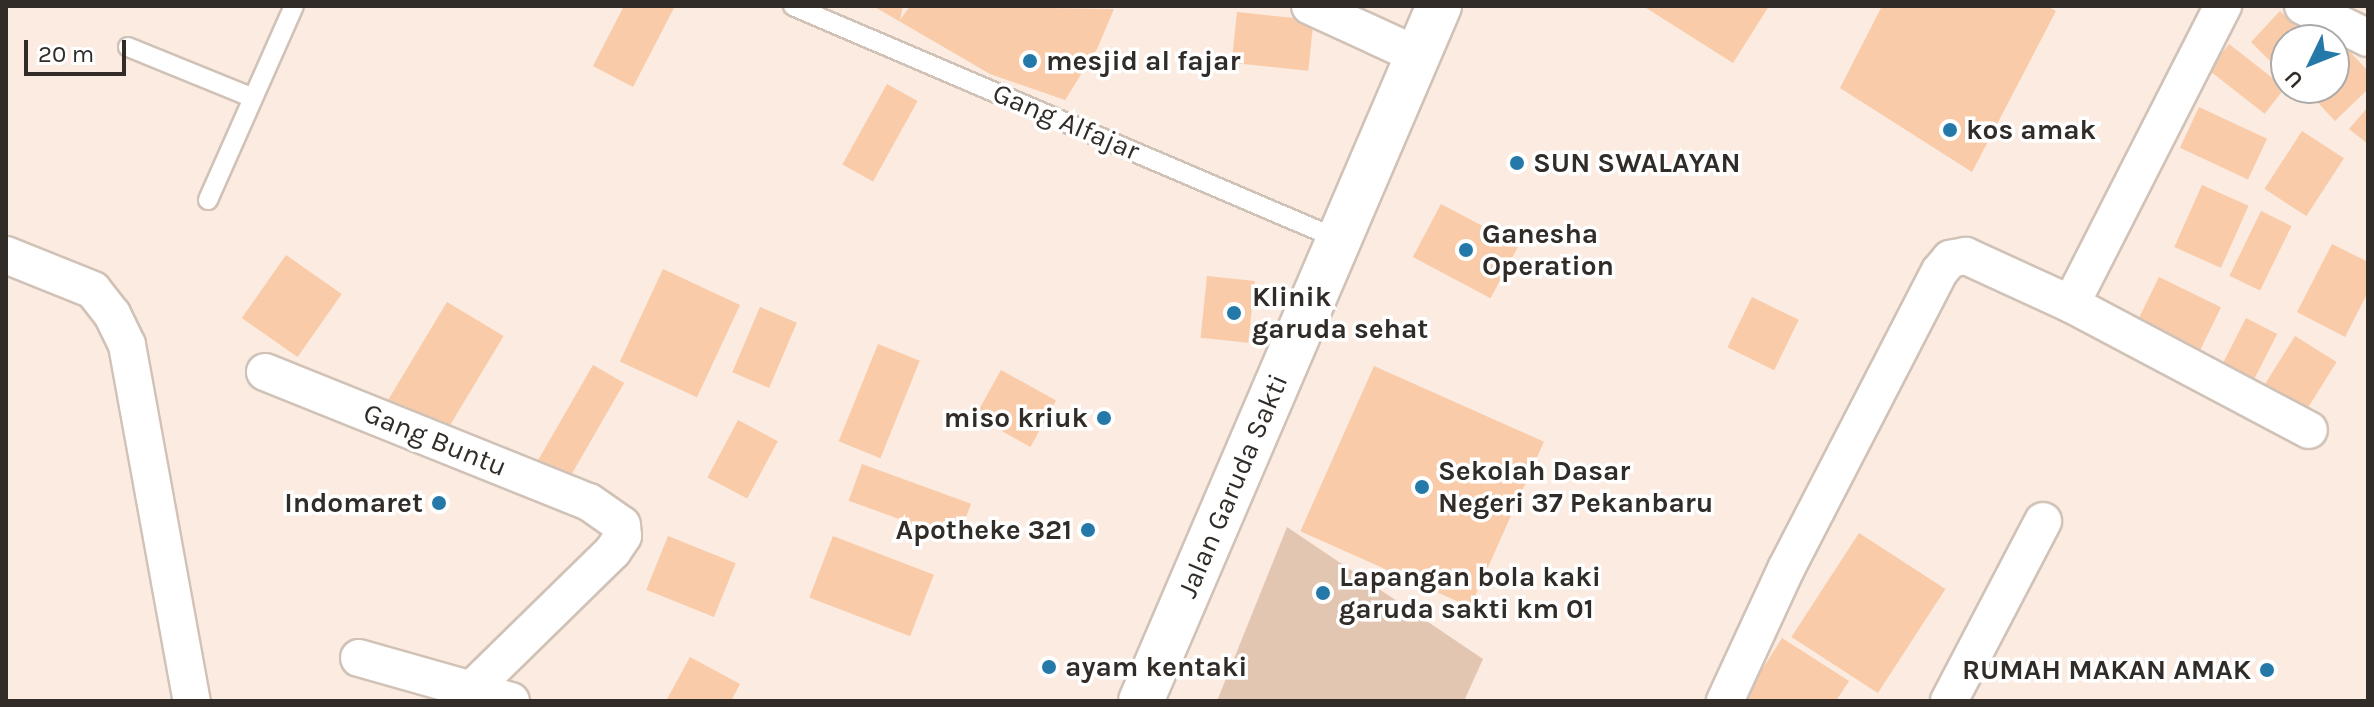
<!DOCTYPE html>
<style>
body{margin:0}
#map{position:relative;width:2374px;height:707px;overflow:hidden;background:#fbebe0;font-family:Karla,sans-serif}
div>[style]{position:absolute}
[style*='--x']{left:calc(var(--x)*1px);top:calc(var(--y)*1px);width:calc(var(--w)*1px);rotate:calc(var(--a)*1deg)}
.green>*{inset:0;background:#e2c6b1}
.building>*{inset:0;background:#f9cba8;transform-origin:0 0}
.roads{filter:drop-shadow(2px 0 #d1c2b7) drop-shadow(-2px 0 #d1c2b7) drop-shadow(0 2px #d1c2b7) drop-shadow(0 -2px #d1c2b7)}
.lane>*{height:18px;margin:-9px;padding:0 9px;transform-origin:9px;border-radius:9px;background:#fff}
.street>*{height:36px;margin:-18px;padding:0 18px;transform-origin:18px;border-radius:18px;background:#fff}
.highway>*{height:44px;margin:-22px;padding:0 22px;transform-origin:22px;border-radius:22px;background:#fff}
.dots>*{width:22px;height:22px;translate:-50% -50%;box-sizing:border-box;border:4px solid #fff;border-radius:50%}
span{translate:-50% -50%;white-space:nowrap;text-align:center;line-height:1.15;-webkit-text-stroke:7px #fff;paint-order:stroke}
.poi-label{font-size:28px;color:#322c28;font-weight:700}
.left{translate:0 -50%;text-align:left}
.right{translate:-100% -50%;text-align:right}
.street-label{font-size:28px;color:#322c28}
.frame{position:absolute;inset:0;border:8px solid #322c28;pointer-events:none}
.north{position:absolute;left:2270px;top:24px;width:80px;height:80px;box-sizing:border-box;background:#fff;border:2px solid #adaba9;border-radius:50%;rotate:227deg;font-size:22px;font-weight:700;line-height:32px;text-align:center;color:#322c28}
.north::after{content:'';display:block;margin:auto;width:28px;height:36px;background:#2579a9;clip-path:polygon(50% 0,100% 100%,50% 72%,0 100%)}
.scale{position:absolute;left:24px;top:40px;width:102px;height:36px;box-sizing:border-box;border:4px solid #322c28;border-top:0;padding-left:10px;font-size:24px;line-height:28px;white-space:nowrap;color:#322c28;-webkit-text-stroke:6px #fff;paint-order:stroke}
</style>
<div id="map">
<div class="green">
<div style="clip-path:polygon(1287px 527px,1483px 659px,1464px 701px,1217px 701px)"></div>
</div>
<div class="building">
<div style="clip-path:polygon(624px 6px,675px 6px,633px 87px,593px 66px)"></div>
<div style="clip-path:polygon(873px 6px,903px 6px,900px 20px,910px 6px,1114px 9px,1097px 49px,1065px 100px,990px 74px)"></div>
<div style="clip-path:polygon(1643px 6px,1769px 6px,1733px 63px)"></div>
<div style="clip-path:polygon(1882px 6px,2046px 6px,2056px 11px,1972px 172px,1840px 88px)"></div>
<div style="clip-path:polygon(2280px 11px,2307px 37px,2286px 40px,2286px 59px,2277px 68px,2251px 42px)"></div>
<div style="left:1237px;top:12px;width:77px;height:51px;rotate:6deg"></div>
<div style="left:2229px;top:44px;width:71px;height:33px;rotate:38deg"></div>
<div style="clip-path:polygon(2349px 51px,2368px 71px,2368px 89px,2335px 121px,2307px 91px,2334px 88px,2334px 66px)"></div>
<div style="left:887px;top:84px;width:35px;height:92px;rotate:29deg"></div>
<div style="left:2199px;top:107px;width:75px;height:45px;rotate:25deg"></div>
<div style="clip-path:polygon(2368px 107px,2368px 144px,2349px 129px)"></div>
<div style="left:2302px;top:131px;width:50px;height:69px;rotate:33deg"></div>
<div style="left:2202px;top:185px;width:51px;height:68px;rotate:24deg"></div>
<div style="left:1441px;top:204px;width:88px;height:60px;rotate:28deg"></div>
<div style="left:2261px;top:211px;width:34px;height:72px;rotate:26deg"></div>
<div style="clip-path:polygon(2332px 244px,2368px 262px,2368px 292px,2345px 337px,2297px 312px)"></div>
<div style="left:286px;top:255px;width:68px;height:77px;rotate:35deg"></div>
<div style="left:663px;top:269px;width:85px;height:102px;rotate:25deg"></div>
<div style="left:1207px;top:276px;width:48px;height:62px;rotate:6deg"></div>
<div style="left:2159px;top:277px;width:69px;height:57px;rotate:26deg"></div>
<div style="left:1752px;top:297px;width:52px;height:56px;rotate:26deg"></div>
<div style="left:447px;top:302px;width:66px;height:114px;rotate:31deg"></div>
<div style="left:760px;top:307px;width:40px;height:71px;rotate:23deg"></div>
<div style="left:2246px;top:318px;width:35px;height:59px;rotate:27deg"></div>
<div style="left:2295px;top:336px;width:49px;height:73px;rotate:32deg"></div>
<div style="left:878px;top:344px;width:45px;height:105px;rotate:22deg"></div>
<div style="left:593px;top:365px;width:36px;height:111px;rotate:30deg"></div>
<div style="left:1374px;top:366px;width:186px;height:181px;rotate:24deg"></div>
<div style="left:1001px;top:370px;width:63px;height:53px;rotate:29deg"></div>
<div style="left:738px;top:420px;width:45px;height:65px;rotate:28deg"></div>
<div style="left:862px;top:464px;width:116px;height:39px;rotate:20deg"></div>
<div style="left:1859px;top:533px;width:103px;height:124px;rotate:33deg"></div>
<div style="left:668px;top:536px;width:73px;height:58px;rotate:22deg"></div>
<div style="left:833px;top:536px;width:108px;height:66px;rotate:21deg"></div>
<div style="clip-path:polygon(1782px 638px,1849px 681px,1836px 701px,1742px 701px)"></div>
<div style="clip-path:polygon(690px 657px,740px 684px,731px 701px,666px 701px)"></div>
</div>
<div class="roads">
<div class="lane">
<div style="--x:793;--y:6;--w:593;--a:23.15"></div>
<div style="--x:128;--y:47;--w:133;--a:22.1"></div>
<div style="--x:208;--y:200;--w:212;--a:-66.1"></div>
</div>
<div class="street">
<div style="--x:1310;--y:6;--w:115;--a:24.6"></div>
<div style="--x:2303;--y:6;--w:72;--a:26.2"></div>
<div style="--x:6;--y:255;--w:94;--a:21.9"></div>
<div style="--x:93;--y:290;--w:31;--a:52"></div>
<div style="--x:112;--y:314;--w:34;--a:64"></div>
<div style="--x:127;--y:345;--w:362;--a:79.7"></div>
<div style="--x:2071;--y:304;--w:269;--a:27.9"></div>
<div style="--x:265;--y:372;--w:349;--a:21.9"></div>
<div style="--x:589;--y:502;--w:40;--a:34.9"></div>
<div style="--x:622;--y:525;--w:11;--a:85"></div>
<div style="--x:623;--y:536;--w:18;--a:124"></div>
<div style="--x:613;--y:551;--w:197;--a:135.6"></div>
<div style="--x:359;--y:658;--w:158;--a:15.8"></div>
<div style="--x:1725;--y:701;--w:145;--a:-65.2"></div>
<div style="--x:1786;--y:569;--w:335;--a:-62.7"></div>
<div style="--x:1940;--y:271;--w:16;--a:-50"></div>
<div style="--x:1950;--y:259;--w:16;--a:-11"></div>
<div style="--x:1966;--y:256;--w:115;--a:24.6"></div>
<div style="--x:2071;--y:304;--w:335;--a:-63"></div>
<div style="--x:1949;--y:701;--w:203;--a:-62.4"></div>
</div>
<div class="highway">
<div style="--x:1141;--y:701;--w:756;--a:-66.79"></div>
</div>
</div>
<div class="dots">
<div style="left:1030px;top:61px;background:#2579a9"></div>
<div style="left:1950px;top:130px;background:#2579a9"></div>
<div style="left:1517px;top:163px;background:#2579a9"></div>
<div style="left:1466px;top:250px;background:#2579a9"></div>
<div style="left:1234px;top:313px;background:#2579a9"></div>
<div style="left:1104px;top:418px;background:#2579a9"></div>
<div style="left:1422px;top:487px;background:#2579a9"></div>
<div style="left:439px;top:503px;background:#2579a9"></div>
<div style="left:1088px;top:530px;background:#2579a9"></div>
<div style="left:1323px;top:593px;background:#2579a9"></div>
<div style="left:1049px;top:667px;background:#2579a9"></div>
<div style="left:2267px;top:670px;background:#2579a9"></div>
</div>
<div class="poi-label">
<span class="left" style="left:1046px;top:61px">mesjid al fajar</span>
<span class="left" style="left:1966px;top:130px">kos amak</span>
<span class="left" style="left:1533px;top:163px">SUN SWALAYAN</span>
<span class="left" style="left:1482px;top:250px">Ganesha<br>Operation</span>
<span class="left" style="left:1252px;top:313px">Klinik<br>garuda sehat</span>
<span class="right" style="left:1088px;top:418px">miso kriuk</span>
<span class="left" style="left:1438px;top:487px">Sekolah Dasar<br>Negeri 37 Pekanbaru</span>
<span class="right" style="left:423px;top:503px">Indomaret</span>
<span class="right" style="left:1072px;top:530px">Apotheke 321</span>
<span class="left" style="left:1339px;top:593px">Lapangan bola kaki<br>garuda sakti km 01</span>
<span class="left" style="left:1065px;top:667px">ayam kentaki</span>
<span class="right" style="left:2251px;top:670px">RUMAH MAKAN AMAK</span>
</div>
<div class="street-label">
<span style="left:1066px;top:122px;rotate:23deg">Gang Alfajar</span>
<span style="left:435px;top:440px;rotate:22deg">Gang Buntu</span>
<span style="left:1233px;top:486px;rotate:-67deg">Jalan Garuda Sakti</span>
</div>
<div class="frame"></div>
<div class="north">U</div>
<div class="scale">20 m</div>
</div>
